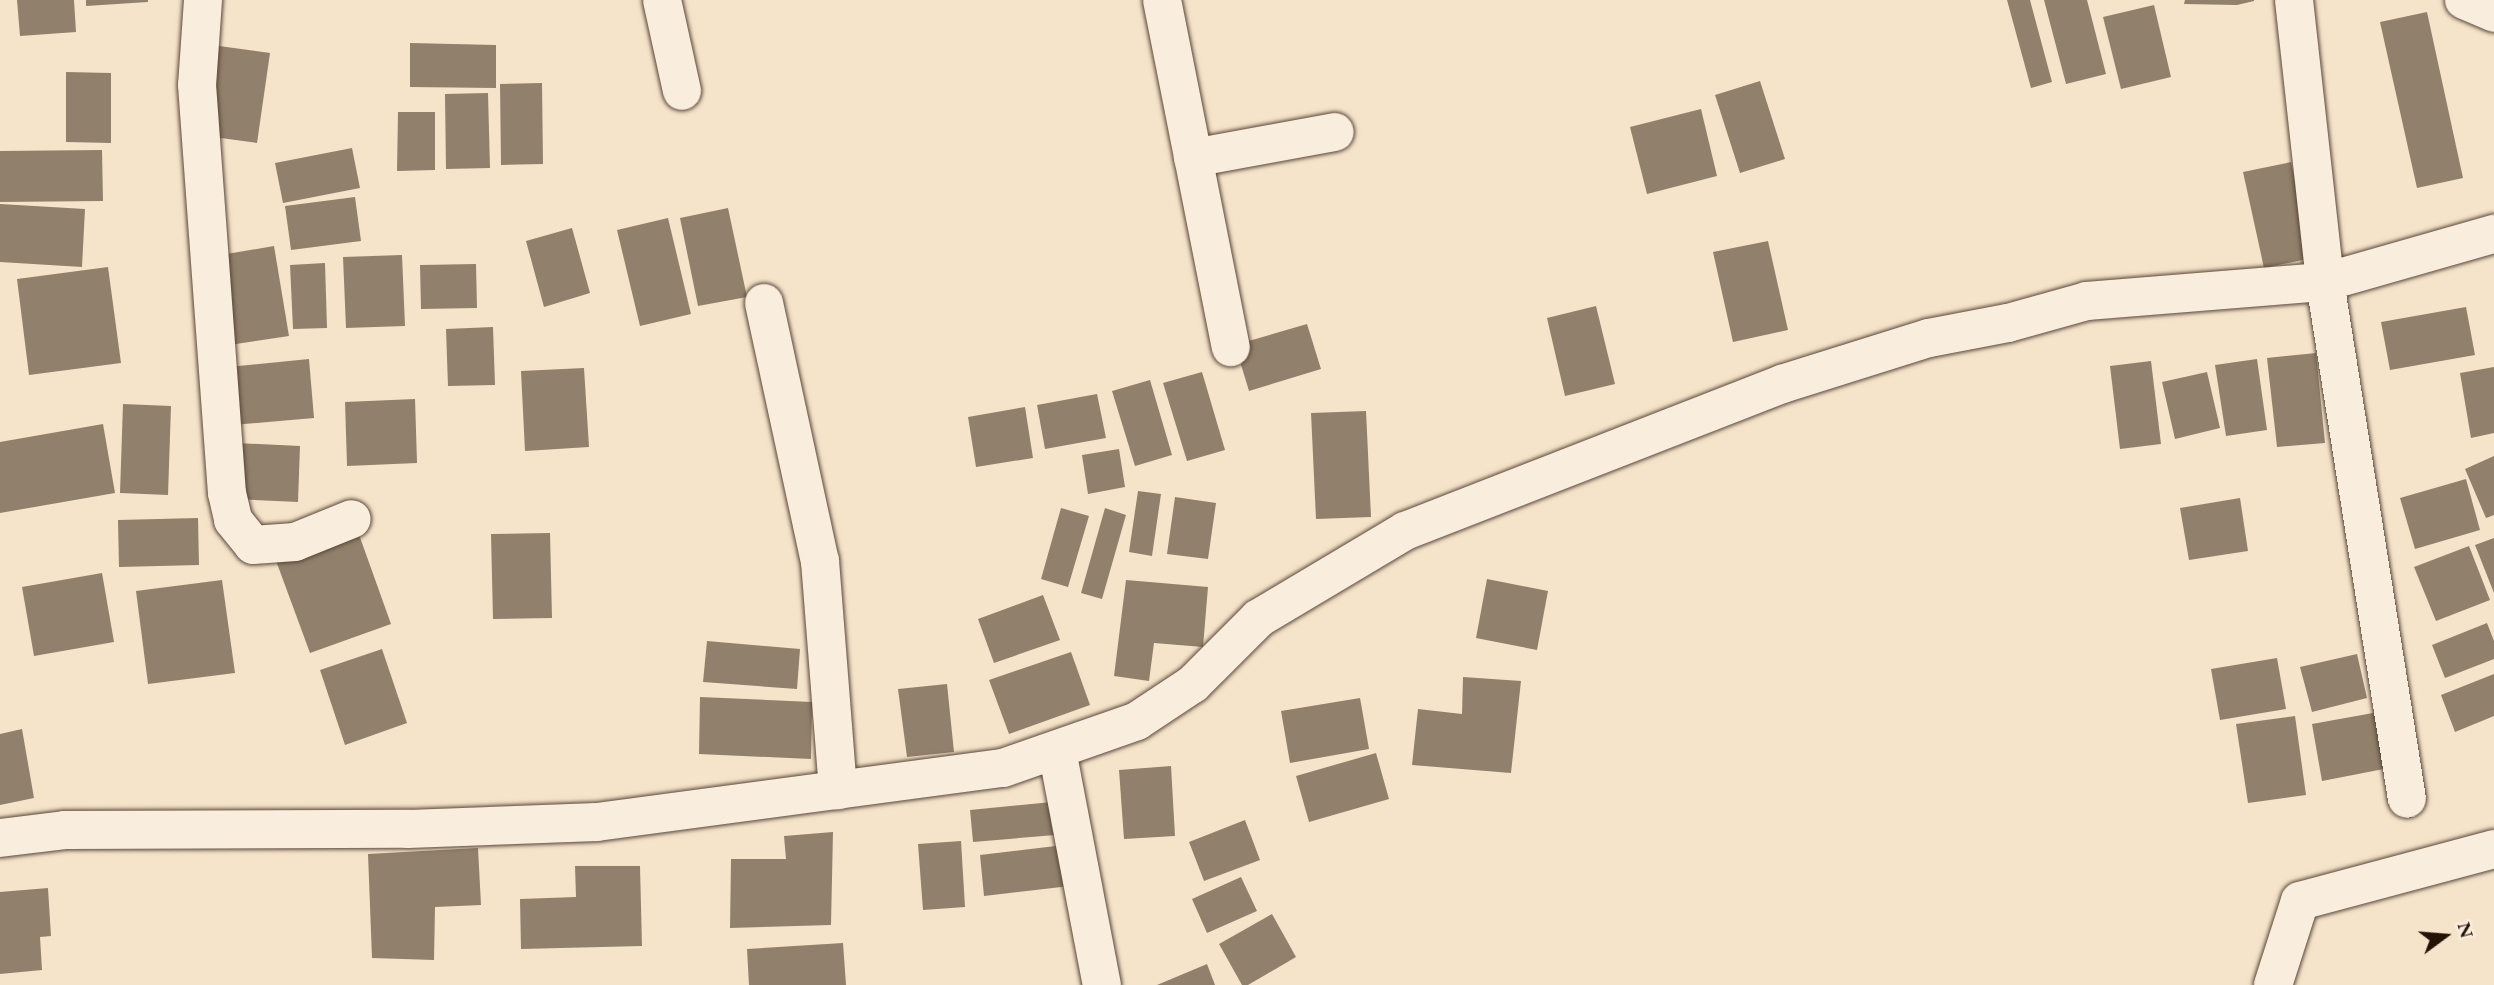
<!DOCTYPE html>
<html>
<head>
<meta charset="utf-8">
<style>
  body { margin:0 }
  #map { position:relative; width:2494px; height:985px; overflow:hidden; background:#f6e4ca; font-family:"EB Garamond",serif }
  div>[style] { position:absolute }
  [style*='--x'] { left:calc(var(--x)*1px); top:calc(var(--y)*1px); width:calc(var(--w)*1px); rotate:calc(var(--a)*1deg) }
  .building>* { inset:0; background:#91806c }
  .roads { filter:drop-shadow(0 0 2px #584738) drop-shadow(0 0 2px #584738) }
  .minor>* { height:38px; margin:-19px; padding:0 19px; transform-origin:19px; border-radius:19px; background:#f9eddd }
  span { translate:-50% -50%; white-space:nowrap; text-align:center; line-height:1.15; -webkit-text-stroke:7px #f9eddd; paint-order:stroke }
  .north { position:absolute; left:2410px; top:901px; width:70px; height:70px; -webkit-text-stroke:5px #f9eddd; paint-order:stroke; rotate:74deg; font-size:19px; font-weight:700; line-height:28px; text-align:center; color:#231307 }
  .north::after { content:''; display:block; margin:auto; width:24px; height:32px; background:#231307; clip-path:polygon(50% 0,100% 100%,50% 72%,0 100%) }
</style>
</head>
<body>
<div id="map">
  <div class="building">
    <i style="clip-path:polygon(17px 0,74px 0,76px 32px,20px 36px)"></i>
    <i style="clip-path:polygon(86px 0,148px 0,148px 2px,86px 6px)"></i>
    <i style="clip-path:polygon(2007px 0,2030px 0,2052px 82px,2031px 88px)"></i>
    <i style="clip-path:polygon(2044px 0,2087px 0,2106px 74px,2066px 84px)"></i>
    <i style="clip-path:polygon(2185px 0,2254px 0,2254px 1px,2237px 5px,2184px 4px)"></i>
    <i style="clip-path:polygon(2154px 5px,2171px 77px,2121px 89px,2103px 17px)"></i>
    <i style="clip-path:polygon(2427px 12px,2463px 178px,2417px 188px,2380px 22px)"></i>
    <i style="clip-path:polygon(410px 43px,496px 45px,496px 88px,410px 87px)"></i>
    <i style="clip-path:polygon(219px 46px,270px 53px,257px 143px,206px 136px)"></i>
    <i style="clip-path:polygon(66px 72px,111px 73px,111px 143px,66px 142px)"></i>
    <i style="clip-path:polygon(1760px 81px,1785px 159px,1740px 173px,1715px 95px)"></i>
    <i style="clip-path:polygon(542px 83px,543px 164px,501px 165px,500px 84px)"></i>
    <i style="clip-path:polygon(488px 93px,490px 168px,446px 169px,445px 94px)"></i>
    <i style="clip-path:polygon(1701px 109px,1717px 176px,1647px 194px,1630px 127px)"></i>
    <i style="clip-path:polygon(398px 112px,435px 112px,435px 170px,397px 171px)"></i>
    <i style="clip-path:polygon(352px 148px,360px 188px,283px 203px,275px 163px)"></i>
    <i style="clip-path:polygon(102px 150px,103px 201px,0 202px,0 151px)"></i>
    <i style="clip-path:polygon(2291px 162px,2312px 258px,2264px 268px,2243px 172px)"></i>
    <i style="clip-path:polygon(355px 197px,361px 241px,291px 250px,285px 206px)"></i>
    <i style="clip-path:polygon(0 204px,85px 209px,82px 267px,0 262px)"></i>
    <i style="clip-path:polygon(728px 208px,747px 297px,698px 306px,680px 218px)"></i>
    <i style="clip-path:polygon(668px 218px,691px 314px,640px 326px,617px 230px)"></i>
    <i style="clip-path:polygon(572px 228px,590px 293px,544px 307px,526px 241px)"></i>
    <i style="clip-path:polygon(1768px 241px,1788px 330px,1733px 342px,1713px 252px)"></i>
    <i style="clip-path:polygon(274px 246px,289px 336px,229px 345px,215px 256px)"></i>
    <i style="clip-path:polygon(402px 255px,405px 326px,346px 328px,343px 257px)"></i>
    <i style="clip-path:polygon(325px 263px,327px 328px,293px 329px,290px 265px)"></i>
    <i style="clip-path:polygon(476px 264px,477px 308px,421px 309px,420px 265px)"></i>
    <i style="clip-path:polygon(108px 267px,121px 363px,29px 375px,17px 279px)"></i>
    <i style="clip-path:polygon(1596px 306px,1615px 384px,1565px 396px,1547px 318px)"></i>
    <i style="clip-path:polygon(2466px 307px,2475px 355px,2390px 370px,2381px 322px)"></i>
    <i style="clip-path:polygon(1307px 324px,1321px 369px,1249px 391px,1235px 345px)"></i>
    <i style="clip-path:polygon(493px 327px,495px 385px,448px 386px,446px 329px)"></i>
    <i style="clip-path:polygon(2316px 353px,2325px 443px,2277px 447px,2267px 358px)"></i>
    <i style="clip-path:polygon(309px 359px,314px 418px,233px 425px,228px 367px)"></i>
    <i style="clip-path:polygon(2257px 359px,2267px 430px,2226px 436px,2215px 365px)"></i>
    <i style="clip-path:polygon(2151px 361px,2161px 444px,2120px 449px,2110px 366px)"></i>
    <i style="clip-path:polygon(2494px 367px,2494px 433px,2471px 438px,2460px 373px)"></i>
    <i style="clip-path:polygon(584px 368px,589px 447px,525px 451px,521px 371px)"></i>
    <i style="clip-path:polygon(1202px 372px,1225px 450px,1187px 461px,1163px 383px)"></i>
    <i style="clip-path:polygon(2207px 372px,2220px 428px,2175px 439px,2162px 382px)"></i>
    <i style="clip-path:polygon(1150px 380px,1172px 455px,1135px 466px,1112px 391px)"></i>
    <i style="clip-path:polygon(1097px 394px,1106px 438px,1045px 449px,1037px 405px)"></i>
    <i style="clip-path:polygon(415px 399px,417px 463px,347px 466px,345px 402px)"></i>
    <i style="clip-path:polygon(123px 404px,171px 406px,168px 495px,120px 493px)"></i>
    <i style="clip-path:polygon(1025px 407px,1033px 458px,976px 467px,968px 417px)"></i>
    <i style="clip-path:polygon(1366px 411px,1371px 517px,1316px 519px,1311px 413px)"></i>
    <i style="clip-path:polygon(103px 424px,115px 493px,0 513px,0 442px)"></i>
    <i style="clip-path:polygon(236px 443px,300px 446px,298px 502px,234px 499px)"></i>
    <i style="clip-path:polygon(1119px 449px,1125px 487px,1088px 494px,1082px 455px)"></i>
    <i style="clip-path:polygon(2494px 456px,2494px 515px,2486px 518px,2465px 469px)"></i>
    <i style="clip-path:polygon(2466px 479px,2480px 530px,2415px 549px,2400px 498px)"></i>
    <i style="clip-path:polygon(1138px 491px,1161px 494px,1152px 556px,1129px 552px)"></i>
    <i style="clip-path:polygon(1175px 497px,1216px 503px,1208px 559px,1167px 554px)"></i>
    <i style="clip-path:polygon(2240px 498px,2248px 551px,2189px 560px,2180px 508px)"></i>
    <i style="clip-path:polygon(1061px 508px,1089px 516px,1068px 587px,1041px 579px)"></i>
    <i style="clip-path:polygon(1105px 508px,1126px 515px,1102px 599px,1081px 593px)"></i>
    <i style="clip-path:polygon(198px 518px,199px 565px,119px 567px,118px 520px)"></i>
    <i style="clip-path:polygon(357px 529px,391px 624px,310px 653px,275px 558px)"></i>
    <i style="clip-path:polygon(550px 533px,552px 618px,493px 619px,491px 534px)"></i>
    <i style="clip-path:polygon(2494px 538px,2494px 593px,2475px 545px)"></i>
    <i style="clip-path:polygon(2469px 546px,2490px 600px,2436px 621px,2414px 567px)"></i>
    <i style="clip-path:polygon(102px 573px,114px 642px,34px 656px,22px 587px)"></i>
    <i style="clip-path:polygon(1487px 579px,1548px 591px,1537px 650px,1476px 638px)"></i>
    <i style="clip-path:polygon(222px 580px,235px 673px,148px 684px,136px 591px)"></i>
    <i style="clip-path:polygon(1126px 580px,1208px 587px,1203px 647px,1154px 643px,1149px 681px,1114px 676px)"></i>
    <i style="clip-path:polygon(1043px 595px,1060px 640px,994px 663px,978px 619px)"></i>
    <i style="clip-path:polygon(2487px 623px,2494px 641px,2494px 659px,2445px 678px,2432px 645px)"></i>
    <i style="clip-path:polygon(707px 641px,800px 649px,797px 689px,703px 682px)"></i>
    <i style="clip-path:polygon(382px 649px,407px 723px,345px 745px,320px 670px)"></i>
    <i style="clip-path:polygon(1071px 652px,1090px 705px,1009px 734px,989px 680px)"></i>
    <i style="clip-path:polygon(2357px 654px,2367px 698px,2312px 712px,2300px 667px)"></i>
    <i style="clip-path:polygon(2277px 658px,2286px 709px,2220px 720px,2211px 669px)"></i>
    <i style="clip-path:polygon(2494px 674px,2494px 716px,2455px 732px,2441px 695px)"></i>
    <i style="clip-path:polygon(1463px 677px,1521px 681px,1511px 773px,1412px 765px,1418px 709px,1462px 714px)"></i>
    <i style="clip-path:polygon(947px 684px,954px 752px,907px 757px,898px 689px)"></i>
    <i style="clip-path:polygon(700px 697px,812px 702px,811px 759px,699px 754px)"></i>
    <i style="clip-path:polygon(1360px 698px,1369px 749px,1290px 763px,1281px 711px)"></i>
    <i style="clip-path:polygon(2384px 711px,2394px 767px,2322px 781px,2312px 724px)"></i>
    <i style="clip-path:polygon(2295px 716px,2306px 795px,2248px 803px,2236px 724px)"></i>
    <i style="clip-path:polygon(22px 729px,34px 798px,0 805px,0 734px)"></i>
    <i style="clip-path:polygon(1376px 753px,1389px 799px,1309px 822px,1296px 776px)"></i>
    <i style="clip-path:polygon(1171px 766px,1175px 836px,1124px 839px,1119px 770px)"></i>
    <i style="clip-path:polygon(1052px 802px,1055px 835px,973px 842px,970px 810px)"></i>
    <i style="clip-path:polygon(1245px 820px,1260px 860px,1204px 881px,1189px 842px)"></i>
    <i style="clip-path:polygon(833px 832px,831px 925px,730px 928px,731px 859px,786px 859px,784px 836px)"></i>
    <i style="clip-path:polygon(961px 841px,965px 907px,923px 910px,918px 844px)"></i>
    <i style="clip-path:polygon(1064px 845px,1070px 886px,984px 896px,980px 855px)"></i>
    <i style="clip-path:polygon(478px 848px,481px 905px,435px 907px,434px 960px,372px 958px,368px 854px)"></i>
    <i style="clip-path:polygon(575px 866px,640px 866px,642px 946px,521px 949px,520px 899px,576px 897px)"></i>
    <i style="clip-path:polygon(1241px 877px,1257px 911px,1207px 933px,1192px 899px)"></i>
    <i style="clip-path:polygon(48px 888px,51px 936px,40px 937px,42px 970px,0 974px,0 892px)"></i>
    <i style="clip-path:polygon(1272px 914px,1296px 957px,1248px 985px,1242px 985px,1219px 944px)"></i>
    <i style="clip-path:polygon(843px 943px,846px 985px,749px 985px,747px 949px)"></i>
    <i style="clip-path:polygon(1207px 964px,1215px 985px,1157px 985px)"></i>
  </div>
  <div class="roads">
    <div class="minor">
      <i style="--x:203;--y:0;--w:85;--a:94"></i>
      <i style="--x:197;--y:85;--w:409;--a:85.8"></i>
      <i style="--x:227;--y:493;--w:28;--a:77"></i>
      <i style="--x:233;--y:520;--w:32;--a:51"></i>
      <i style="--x:253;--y:545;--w:42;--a:-4.1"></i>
      <i style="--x:295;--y:542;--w:61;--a:-22"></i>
      <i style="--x:662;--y:0;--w:93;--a:77.6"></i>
      <i style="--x:1162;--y:0;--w:354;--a:78.8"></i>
      <i style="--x:2294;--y:0;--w:284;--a:83.7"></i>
      <i style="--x:2325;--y:282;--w:523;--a:80.99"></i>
      <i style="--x:2464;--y:0;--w:33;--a:23"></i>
      <i style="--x:1193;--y:158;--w:144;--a:-10.4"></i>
      <i style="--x:764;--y:303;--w:264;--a:77.8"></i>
      <i style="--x:820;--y:561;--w:230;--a:85.5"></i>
      <i style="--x:1057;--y:750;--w:239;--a:79.2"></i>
      <i style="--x:0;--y:838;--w:65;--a:-7"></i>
      <i style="--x:65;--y:830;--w:343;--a:-0.2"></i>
      <i style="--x:408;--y:829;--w:189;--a:-2.1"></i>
      <i style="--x:597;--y:822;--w:410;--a:-7.6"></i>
      <i style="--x:1003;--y:768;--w:142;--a:-19.3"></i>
      <i style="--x:1137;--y:721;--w:67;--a:-33.5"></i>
      <i style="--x:1193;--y:684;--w:93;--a:-45"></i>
      <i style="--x:1259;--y:618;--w:170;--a:-30.8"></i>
      <i style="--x:1405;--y:531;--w:405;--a:-21.3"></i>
      <i style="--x:1782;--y:384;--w:154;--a:-17.4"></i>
      <i style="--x:1929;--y:338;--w:80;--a:-10.8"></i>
      <i style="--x:2008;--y:323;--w:82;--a:-15.6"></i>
      <i style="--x:2087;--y:301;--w:239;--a:-4.6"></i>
      <i style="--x:2325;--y:282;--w:176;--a:-15.9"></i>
      <i style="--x:2273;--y:985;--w:88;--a:-72.2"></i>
      <i style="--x:2300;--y:901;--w:201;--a:-15"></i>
    </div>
  </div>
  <div class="north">N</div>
</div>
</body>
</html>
